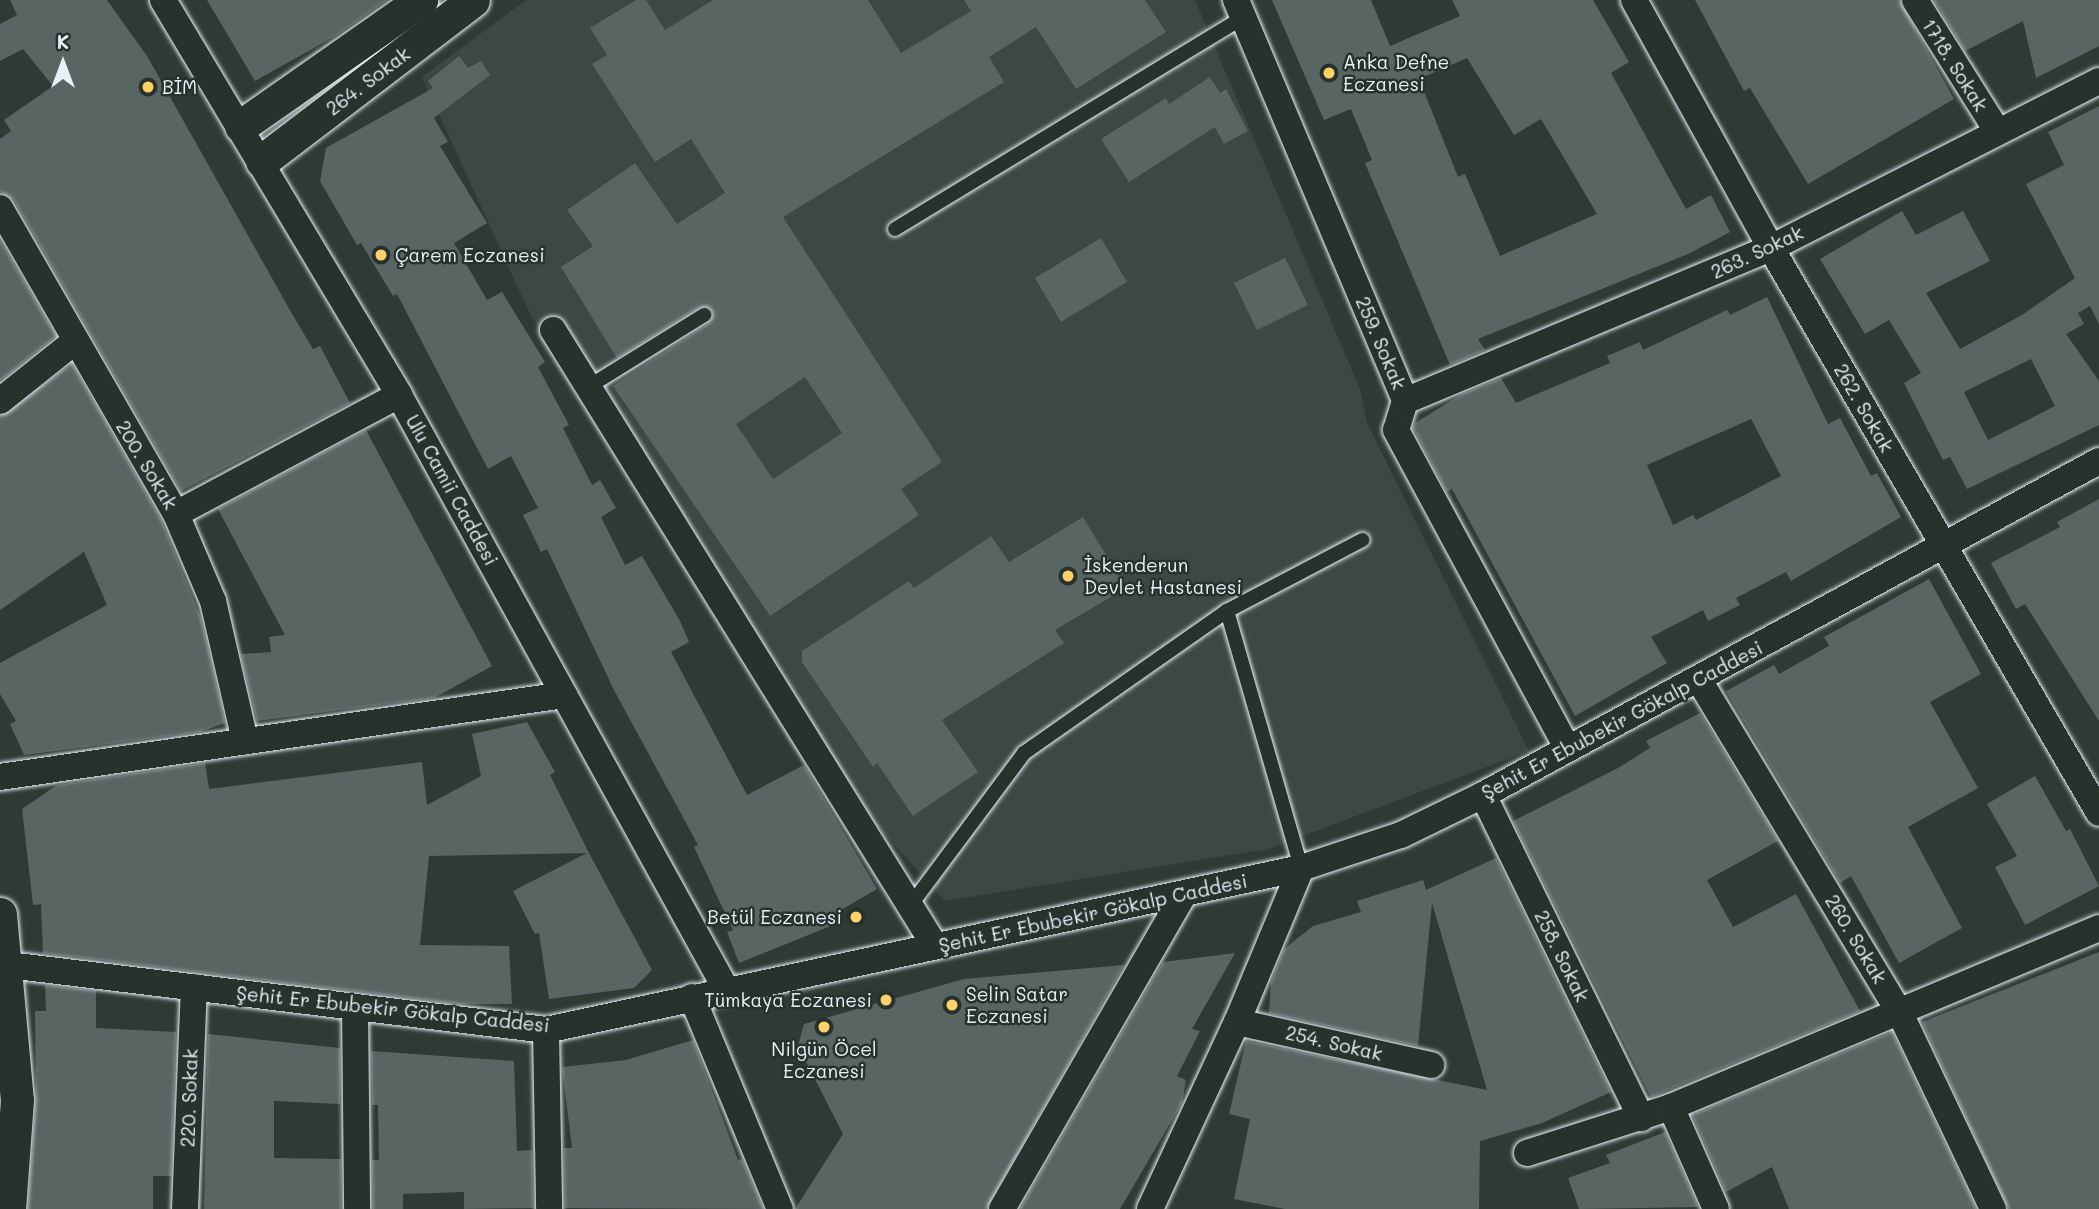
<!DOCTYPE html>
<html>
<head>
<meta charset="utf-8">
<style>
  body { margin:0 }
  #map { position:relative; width:2099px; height:1209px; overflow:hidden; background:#2e3b35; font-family:Mali,sans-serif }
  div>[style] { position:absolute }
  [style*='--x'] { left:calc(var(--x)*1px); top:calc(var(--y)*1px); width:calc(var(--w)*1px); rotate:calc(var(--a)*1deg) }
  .built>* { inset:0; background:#3b4843 }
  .building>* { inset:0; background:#596563 }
  .roads { filter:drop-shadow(0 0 2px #e8f1f8) drop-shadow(0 0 2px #e8f1f8) }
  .service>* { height:14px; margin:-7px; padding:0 7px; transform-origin:7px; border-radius:7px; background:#26332d }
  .minor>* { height:26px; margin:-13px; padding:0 13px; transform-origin:13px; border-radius:13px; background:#26332d }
  .tertiary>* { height:33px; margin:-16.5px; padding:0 16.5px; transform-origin:16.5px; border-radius:16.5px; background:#26332d }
  .dots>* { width:19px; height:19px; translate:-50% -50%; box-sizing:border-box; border:4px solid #26332d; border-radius:50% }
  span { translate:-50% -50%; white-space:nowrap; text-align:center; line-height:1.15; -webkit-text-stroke:5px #26332d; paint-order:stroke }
  .poi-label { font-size:19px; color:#e8f1f8 }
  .left { translate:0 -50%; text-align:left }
  .right { translate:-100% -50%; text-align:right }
  .street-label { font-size:19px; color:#e8f1f8 }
  .north { position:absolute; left:28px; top:28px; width:70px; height:70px; -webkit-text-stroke:5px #26332d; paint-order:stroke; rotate:0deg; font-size:19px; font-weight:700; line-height:28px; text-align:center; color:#e8f1f8 }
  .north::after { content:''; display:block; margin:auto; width:24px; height:32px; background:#e8f1f8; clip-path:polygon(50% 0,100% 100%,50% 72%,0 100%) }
</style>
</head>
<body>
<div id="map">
  <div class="built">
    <i style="clip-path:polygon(526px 0,1195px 0,1360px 389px,1367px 423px,1529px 751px,1268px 849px,945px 901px,789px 728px,530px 314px,422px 77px)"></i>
  </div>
  <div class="building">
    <i style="clip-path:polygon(10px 0,107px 0,147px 56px,291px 312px,313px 349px,320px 346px,350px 403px,181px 491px,14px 200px,0 192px,0 139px,11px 131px,4px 120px,53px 86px,23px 49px,0 61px,0 24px,17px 15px)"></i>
    <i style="clip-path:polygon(207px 0,387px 0,337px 35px,255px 81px)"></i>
    <i style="clip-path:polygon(evenodd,636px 0,646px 0,665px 30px,713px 0,868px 0,901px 53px,971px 11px,964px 0,1145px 0,1166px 32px,1076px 89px,1036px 27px,989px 57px,1004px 82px,783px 217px,942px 462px,901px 489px,919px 515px,770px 616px,613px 386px,709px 323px,712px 311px,699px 307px,617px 358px,561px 267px,593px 246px,567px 210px,635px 163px,677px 224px,725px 193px,691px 139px,655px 162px,592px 64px,607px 55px,590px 28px,636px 0,805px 377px,842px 433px,773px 479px,736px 424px,805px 377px)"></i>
    <i style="clip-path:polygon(evenodd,1272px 0,1371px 0,1390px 46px,1460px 16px,1452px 0,1593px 0,1629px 62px,1611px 73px,1686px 209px,1711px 195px,1730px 232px,1688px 254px,1478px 339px,1485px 350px,1450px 365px,1365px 163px,1372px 160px,1351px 109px,1324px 120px,1272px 0,1467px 58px,1514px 135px,1541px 119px,1597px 214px,1500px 256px,1465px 174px,1458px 177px,1419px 79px,1467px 58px)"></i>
    <i style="clip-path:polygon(1695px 0,1899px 0,1954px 99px,1808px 184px,1750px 88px,1744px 91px)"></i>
    <i style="clip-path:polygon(1934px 0,2099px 0,2099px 46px,2036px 78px,2023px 21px,1965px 51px)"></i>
    <i style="clip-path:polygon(459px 56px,468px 68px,481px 61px,490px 75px,434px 118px,448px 142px,440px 146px,487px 223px,454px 243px,487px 300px,502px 292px,545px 362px,538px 367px,569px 425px,563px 428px,592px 485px,600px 480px,616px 508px,601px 517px,625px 565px,642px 556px,680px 621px,689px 642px,671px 652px,747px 795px,804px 765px,877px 889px,834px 914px,838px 923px,739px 963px,727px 932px,733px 930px,694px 847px,698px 845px,614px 690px,547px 549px,541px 552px,523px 515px,538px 508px,511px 456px,488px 469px,397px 294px,393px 296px,361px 243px,357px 245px,320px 181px,326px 148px,433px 88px,428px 81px)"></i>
    <i style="clip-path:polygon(1210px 77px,1220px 93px,1226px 89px,1248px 131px,1224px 144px,1215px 127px,1129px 182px,1101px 139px,1166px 98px,1169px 104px)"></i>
    <i style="clip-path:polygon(evenodd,2099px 106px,2099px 324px,2090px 306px,2078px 313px,2084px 324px,2066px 334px,2099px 381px,2099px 425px,1967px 489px,1950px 457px,1943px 460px,1904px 383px,1921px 373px,1889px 320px,1865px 334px,1820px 259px,1902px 211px,1916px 235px,1963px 211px,1990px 261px,1926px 293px,1960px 349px,2022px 315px,2075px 278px,2026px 184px,2064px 165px,2048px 132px,2099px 106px,2031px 359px,2055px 406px,1988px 440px,1964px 392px,2031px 359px)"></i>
    <i style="clip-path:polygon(1101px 238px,1127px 282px,1061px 322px,1035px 278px)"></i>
    <i style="clip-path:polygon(0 240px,56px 336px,0 381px)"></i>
    <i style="clip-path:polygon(1285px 258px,1308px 305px,1257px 330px,1234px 283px)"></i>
    <i style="clip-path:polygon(evenodd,1767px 297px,1828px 424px,1840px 418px,1871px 476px,1877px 473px,1901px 517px,1791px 581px,1786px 572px,1736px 598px,1740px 605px,1708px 621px,1703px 610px,1651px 637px,1667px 663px,1575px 716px,1452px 489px,1447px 492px,1413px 428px,1415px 423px,1462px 394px,1501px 378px,1516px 403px,1610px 363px,1607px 356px,1640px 342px,1643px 350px,1727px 310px,1730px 315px,1767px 297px,1751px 419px,1781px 476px,1696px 520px,1693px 515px,1673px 525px,1647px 465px,1751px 419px)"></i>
    <i style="clip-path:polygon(72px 364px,162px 521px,201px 618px,225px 723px,200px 732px,24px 755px,10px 724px,16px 721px,0 694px,0 663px,107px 605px,84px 552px,0 610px,0 416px)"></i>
    <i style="clip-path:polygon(366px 430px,492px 666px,434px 698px,257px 721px,241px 654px,271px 652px,269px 637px,285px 635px,218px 509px)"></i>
    <i style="clip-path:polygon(2099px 499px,2099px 721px,2025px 604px,2016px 609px,1991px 563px,2060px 527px,2057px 522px)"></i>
    <i style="clip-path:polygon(1083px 517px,1126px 588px,1055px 630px,1064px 643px,942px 720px,978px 772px,913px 816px,877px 763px,873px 767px,802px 662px,802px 651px,909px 581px,914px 588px,991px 536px,1009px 562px)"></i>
    <i style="clip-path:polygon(1929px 579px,1981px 674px,1930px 702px,1978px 788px,1908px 827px,1962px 928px,1899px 963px,1851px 876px,1840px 883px,1726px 691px,1774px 665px,1779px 674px,1829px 646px,1824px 637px)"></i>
    <i style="clip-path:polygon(1700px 713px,1778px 841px,1707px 880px,1733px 927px,1796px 894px,1860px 1011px,1651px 1097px,1513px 821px,1618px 768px,1650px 748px,1646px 741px)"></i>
    <i style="clip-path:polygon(527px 722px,555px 772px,550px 775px,589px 853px,652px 970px,634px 988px,549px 999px,539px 933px,535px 934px,513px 891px,587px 853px,429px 856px,420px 945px,509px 946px,512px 1004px,460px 1004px,43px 953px,41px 904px,33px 905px,22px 809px,57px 785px,205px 763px,209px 789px,422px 762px,427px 805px,481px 776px,472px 734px)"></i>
    <i style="clip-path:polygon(2035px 776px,2066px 831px,2070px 829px,2099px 886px,2025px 925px,1995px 867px,2017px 856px,1987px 804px)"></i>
    <i style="clip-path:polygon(1496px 858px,1611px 1092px,1542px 1123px,1480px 1141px,1479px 1209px,1285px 1209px,1234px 1199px,1250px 1119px,1229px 1114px,1246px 1041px,1487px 1090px,1432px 903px,1418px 1046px,1269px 1013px,1271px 982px,1284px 949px,1313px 926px,1361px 912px,1357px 901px,1423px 880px,1426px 890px)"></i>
    <i style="clip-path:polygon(2099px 952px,2099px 1209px,2009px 1209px,1922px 1022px)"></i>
    <i style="clip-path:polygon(1235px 953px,1192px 1029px,1200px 1031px,1177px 1076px,1186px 1080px,1182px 1103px,1120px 1209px,1020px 1209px,1163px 962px)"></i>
    <i style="clip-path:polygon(1124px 965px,986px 1209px,795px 1209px,843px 1134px,798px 1046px,804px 1024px,964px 979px)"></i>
    <i style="clip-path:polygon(45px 985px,96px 991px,96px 1028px,176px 1032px,171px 1176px,153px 1176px,153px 1209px,28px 1209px,36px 1101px,35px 1011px,46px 1011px)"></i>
    <i style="clip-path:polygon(1892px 1032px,1976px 1209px,1789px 1209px,1772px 1167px,1726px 1192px,1692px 1115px)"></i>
    <i style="clip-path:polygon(208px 1034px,340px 1048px,340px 1104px,274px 1101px,274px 1158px,341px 1159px,341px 1209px,204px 1209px)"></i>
    <i style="clip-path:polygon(693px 1040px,738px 1160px,742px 1159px,763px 1209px,565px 1208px,564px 1148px,572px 1148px,562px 1067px,626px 1060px)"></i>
    <i style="clip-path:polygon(371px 1051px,514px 1061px,517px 1151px,532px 1150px,533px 1208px,464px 1209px,464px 1192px,403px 1194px,403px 1209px,373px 1209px,372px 1160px,379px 1160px,378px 1105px,372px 1105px)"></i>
    <i style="clip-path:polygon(1665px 1132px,1698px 1207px,1579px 1209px,1568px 1178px,1610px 1163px,1606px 1155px)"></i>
  </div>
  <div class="roads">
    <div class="service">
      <i style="--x:895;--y:229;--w:407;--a:-31.3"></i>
      <i style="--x:588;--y:387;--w:137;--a:-31.8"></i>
      <i style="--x:1227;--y:611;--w:153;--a:-27.7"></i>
      <i style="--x:910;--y:906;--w:191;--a:-53.3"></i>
      <i style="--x:1024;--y:753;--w:248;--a:-35"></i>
      <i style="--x:1227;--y:611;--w:267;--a:73.9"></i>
    </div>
    <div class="minor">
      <i style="--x:163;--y:0;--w:460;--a:59.1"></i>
      <i style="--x:399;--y:395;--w:678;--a:61.17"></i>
      <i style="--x:1236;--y:0;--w:435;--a:67.1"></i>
      <i style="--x:1405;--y:401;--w:30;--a:107"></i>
      <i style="--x:1396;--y:430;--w:362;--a:61.7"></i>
      <i style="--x:1634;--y:0;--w:283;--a:61.1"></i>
      <i style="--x:1771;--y:248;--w:653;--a:59.86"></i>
      <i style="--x:1915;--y:0;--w:152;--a:57.9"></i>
      <i style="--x:0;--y:208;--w:353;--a:60.1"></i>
      <i style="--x:176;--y:514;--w:95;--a:67"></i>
      <i style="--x:213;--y:601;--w:144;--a:77.1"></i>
      <i style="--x:553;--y:330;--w:725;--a:58.2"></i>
      <i style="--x:0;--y:401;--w:95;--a:-38.6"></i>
      <i style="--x:1405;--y:401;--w:397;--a:-22.7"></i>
      <i style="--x:1771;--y:248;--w:368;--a:-27"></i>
      <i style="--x:176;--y:514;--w:253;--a:-28.1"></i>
      <i style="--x:1699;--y:680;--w:389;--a:58.9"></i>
      <i style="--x:1900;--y:1013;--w:217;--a:64.6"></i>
      <i style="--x:0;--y:777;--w:570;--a:-8.27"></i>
      <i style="--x:1483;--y:795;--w:360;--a:63.9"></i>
      <i style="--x:0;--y:964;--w:550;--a:6.89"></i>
      <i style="--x:546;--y:1030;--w:772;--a:-12.11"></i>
      <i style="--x:1301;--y:868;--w:105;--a:-18.3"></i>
      <i style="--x:1401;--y:835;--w:91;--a:-26"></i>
      <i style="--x:1483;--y:795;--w:701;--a:-28.47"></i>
      <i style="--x:692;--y:997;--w:230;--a:67.5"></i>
      <i style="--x:355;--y:1007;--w:202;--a:89.4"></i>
      <i style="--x:1237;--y:1022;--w:199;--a:12.5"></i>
      <i style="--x:546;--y:1030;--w:179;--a:89"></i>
      <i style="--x:1671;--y:1107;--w:111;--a:66.2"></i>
      <i style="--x:1527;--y:1153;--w:151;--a:-17.7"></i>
      <i style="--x:1671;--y:1107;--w:464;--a:-22.7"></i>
      <i style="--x:185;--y:1209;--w:222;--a:-87.7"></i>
      <i style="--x:1002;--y:1209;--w:362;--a:-60"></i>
      <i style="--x:1150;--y:1209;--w:206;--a:-65.1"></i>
      <i style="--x:1237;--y:1022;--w:167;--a:-67.4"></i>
    </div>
    <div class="tertiary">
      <i style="--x:241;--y:126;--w:220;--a:-35"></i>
      <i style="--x:262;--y:161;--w:265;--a:-37.3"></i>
      <i style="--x:0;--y:914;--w:187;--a:84.8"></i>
      <i style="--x:17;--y:1100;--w:109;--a:94.2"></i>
    </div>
  </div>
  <div class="dots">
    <i style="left:1329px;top:73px;background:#ffd166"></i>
    <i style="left:148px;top:87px;background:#ffd166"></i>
    <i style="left:381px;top:255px;background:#ffd166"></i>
    <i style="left:1068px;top:576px;background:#ffd166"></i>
    <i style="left:856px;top:917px;background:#ffd166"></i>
    <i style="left:886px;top:1000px;background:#ffd166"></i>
    <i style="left:952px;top:1005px;background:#ffd166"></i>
    <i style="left:824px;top:1027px;background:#ffd166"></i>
  </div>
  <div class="poi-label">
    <span class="left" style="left:1343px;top:73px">Anka Defne<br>Eczanesi</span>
    <span class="left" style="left:162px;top:87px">BİM</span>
    <span class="left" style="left:395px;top:255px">Çarem Eczanesi</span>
    <span class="left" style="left:1084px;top:576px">İskenderun<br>Devlet Hastanesi</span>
    <span class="right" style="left:842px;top:917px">Betül Eczanesi</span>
    <span class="left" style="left:966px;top:1005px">Selin Satar<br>Eczanesi</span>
    <span class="right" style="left:872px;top:1000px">Tümkaya Eczanesi</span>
    <span style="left:824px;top:1060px">Nilgün Öcel<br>Eczanesi</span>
  </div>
  <div class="street-label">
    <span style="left:1955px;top:65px;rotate:58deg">1718. Sokak</span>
    <span style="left:368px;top:81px;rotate:-37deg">264. Sokak</span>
    <span style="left:1757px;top:252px;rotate:-25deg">263. Sokak</span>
    <span style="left:1381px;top:343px;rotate:67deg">259. Sokak</span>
    <span style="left:1864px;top:408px;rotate:60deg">262. Sokak</span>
    <span style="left:147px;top:465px;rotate:59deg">200. Sokak</span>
    <span style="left:452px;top:490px;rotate:61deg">Ulu Camii Caddesi</span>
    <span style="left:1622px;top:720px;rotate:-28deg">Şehit Er Ebubekir Gökalp Caddesi</span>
    <span style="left:1093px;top:913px;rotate:-12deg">Şehit Er Ebubekir Gökalp Caddesi</span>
    <span style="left:1856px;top:939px;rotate:59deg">260. Sokak</span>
    <span style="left:1562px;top:956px;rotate:64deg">258. Sokak</span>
    <span style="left:393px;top:1009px;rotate:6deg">Şehit Er Ebubekir Gökalp Caddesi</span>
    <span style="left:1334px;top:1043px;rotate:13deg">254. Sokak</span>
    <span style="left:189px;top:1098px;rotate:-88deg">220. Sokak</span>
  </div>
  <div class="north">K</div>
</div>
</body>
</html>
